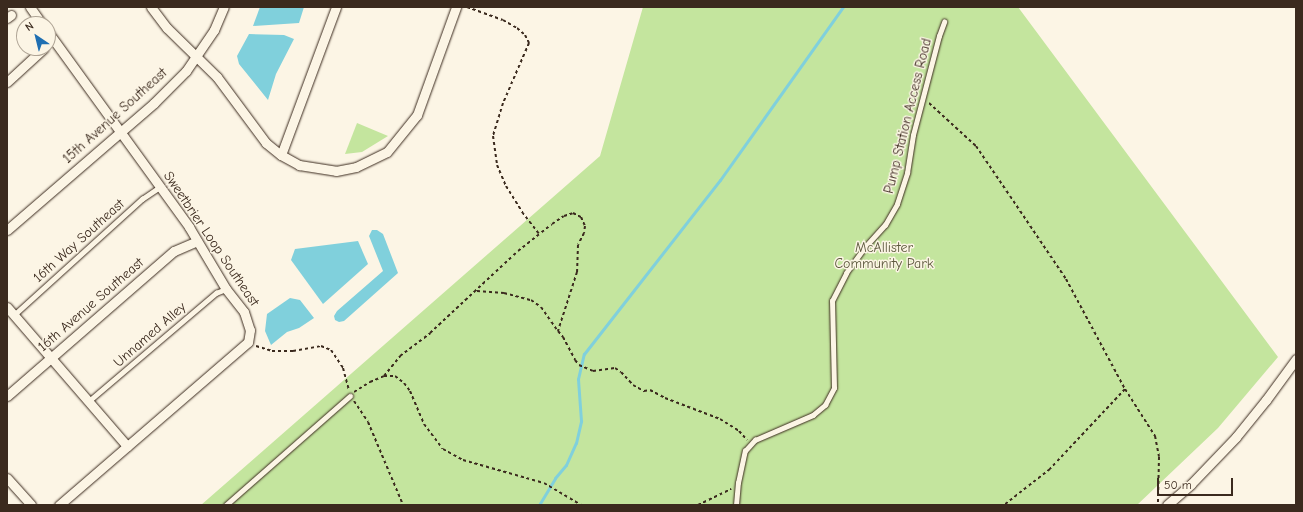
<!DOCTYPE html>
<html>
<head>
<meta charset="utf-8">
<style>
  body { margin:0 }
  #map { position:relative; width:1303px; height:512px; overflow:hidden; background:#fcf5e5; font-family:"Comic Neue",sans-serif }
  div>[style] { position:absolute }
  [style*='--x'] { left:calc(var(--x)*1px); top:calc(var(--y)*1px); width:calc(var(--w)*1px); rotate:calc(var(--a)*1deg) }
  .green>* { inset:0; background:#c4e59e }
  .water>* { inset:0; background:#80d0dc }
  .stream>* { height:3px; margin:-1.5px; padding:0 1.5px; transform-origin:1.5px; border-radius:1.5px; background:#80d0dc }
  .path>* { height:2px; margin-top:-1px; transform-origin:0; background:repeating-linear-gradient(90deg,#3b2a1e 0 3px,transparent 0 6px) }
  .roads { filter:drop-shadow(0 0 1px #3b2a1e) drop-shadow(0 0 1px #3b2a1e) }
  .service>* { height:4.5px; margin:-2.25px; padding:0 2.25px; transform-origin:2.25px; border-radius:2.25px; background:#fcf5e5 }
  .minor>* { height:9px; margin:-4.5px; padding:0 4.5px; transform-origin:4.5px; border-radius:4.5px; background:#fcf5e5 }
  span { translate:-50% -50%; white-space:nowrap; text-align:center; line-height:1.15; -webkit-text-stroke:3px #fcf5e5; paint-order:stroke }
  .street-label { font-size:14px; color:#3b2a1e }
  .park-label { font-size:14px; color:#5d593e }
  .frame { position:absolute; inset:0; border:8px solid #3b2a1e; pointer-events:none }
  .north { position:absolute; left:16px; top:16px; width:40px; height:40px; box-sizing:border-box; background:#fcf5e5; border:1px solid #afa495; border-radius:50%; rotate:325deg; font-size:11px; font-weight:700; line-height:16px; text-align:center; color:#3b2a1e }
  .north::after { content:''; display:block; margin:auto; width:14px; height:18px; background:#1f6fb2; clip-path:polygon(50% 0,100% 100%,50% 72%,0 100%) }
  .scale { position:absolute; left:1157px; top:478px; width:76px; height:18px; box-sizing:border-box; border:2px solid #3b2a1e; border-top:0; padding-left:5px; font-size:12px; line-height:14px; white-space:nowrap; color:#3b2a1e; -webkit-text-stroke:3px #fcf5e5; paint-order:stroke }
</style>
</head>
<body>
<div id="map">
  <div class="green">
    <i style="clip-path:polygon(643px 7px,1018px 7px,1278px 357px,1218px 428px,1137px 505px,201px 505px,600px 156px)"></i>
    <i style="clip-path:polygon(357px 123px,388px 136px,362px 152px,345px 154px)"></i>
  </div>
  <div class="water">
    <i style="clip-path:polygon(260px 7px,304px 7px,299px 23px,253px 26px)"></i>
    <i style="clip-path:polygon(249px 34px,284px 35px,294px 39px,276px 74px,268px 100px,239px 64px,237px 56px)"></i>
    <i style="clip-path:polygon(372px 230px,377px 230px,383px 234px,398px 273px,344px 321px,339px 322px,335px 320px,334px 316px,337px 311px,383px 271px,369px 236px)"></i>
    <i style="clip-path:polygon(358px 241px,368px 264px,323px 304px,291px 260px,295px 249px)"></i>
    <i style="clip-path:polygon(290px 298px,300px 300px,314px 318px,299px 328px,287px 332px,271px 345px,265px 331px,267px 314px)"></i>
  </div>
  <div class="stream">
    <i style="--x:539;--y:505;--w:31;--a:-59"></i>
    <i style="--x:555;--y:478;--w:17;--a:-50"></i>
    <i style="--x:566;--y:465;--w:24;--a:-66"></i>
    <i style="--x:576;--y:443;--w:23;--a:-77"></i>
    <i style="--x:581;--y:421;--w:42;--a:-94.1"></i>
    <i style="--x:578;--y:379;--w:26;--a:-77"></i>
    <i style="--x:584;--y:354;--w:221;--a:-52"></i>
    <i style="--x:720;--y:180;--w:212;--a:-54.6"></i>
  </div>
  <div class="path">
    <i style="--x:467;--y:7;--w:38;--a:20"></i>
    <i style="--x:503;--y:20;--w:16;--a:30"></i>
    <i style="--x:517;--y:28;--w:11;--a:41"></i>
    <i style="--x:525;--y:35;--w:9;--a:63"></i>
    <i style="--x:529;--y:43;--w:65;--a:113.4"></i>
    <i style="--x:503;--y:103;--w:34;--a:107"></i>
    <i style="--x:493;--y:136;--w:29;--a:82"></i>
    <i style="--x:497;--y:165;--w:23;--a:67"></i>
    <i style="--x:506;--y:186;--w:31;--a:58"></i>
    <i style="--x:522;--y:212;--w:29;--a:52"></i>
    <i style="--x:929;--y:103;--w:64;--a:42.5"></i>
    <i style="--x:976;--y:146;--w:60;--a:55.8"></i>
    <i style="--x:1010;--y:196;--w:100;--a:56"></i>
    <i style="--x:1066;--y:279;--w:125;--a:61.8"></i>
    <i style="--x:1125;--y:389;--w:110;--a:133.2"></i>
    <i style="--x:1050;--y:469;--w:58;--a:142"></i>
    <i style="--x:477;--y:291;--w:27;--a:4"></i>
    <i style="--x:504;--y:293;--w:28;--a:15"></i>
    <i style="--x:531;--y:300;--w:12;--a:35"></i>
    <i style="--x:541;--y:307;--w:29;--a:55"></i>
    <i style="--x:256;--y:346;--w:17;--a:17"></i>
    <i style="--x:272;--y:351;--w:21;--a:0"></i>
    <i style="--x:293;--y:351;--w:28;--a:-10"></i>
    <i style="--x:321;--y:346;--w:11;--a:22"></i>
    <i style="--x:331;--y:350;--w:22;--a:56"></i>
    <i style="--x:343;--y:368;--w:23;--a:75"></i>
    <i style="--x:384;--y:376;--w:26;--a:-51"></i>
    <i style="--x:400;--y:356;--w:38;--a:-37"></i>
    <i style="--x:430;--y:333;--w:120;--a:-43"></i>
    <i style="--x:518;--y:251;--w:43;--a:-38.5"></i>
    <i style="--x:552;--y:224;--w:14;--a:-34"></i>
    <i style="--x:564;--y:216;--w:9;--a:-18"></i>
    <i style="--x:573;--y:213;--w:9;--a:27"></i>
    <i style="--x:581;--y:217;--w:10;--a:66"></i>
    <i style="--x:585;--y:226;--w:7;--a:98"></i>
    <i style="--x:584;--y:233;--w:13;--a:117"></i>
    <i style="--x:578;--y:245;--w:27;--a:92"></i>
    <i style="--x:577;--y:272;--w:62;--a:107.9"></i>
    <i style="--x:558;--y:331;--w:8;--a:50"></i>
    <i style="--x:563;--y:337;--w:26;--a:62"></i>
    <i style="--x:575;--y:360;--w:6;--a:51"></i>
    <i style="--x:579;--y:365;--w:15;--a:23"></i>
    <i style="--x:593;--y:371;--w:22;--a:-8"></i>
    <i style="--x:615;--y:368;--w:7;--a:34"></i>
    <i style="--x:621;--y:372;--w:18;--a:47"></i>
    <i style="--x:633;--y:385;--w:13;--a:29"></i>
    <i style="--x:644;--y:391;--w:6;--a:-9"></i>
    <i style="--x:650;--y:390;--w:17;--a:28"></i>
    <i style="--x:665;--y:398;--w:59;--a:20.9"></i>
    <i style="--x:720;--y:419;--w:22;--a:32"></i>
    <i style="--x:739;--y:431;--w:12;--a:48"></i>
    <i style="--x:1125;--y:389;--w:56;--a:57.4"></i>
    <i style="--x:1155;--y:436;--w:21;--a:79"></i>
    <i style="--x:1159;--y:457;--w:45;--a:91.3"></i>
    <i style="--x:354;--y:392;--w:19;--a:-32"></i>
    <i style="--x:370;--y:382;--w:15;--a:-23"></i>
    <i style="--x:384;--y:376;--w:11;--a:0"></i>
    <i style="--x:395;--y:376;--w:11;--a:38"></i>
    <i style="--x:404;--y:383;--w:10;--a:53"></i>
    <i style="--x:410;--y:391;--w:36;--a:67"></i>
    <i style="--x:424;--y:424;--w:31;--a:53"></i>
    <i style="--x:443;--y:449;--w:23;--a:29"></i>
    <i style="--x:463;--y:460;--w:84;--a:15.9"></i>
    <i style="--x:544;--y:483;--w:43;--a:30.7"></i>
    <i style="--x:354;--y:401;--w:25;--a:56"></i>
    <i style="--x:368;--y:422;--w:90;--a:67.1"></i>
    <i style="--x:698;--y:505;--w:37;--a:-26"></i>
  </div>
  <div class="roads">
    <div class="service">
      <i style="--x:14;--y:315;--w:173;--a:-42.2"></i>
      <i style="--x:142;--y:199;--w:22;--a:-34"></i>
      <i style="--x:89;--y:401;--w:167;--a:-40.4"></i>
      <i style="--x:216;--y:293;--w:11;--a:-22"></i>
      <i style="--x:226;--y:505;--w:165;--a:-41.3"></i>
      <i style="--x:736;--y:505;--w:22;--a:-85"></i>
      <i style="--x:738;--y:483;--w:33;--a:-78"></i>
      <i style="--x:745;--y:451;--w:15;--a:-48"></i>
      <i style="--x:755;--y:440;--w:63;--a:-23.3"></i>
      <i style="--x:813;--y:415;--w:16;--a:-40"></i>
      <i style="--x:825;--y:405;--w:19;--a:-62"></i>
      <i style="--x:834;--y:388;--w:87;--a:-91.3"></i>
      <i style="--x:832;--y:301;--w:31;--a:-63"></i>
      <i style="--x:846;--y:273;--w:32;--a:-54"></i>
      <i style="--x:865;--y:247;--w:30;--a:-48"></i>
      <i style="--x:885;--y:225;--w:24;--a:-60"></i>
      <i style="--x:897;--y:204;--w:33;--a:-72"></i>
      <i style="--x:907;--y:173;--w:38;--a:-81"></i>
      <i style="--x:913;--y:135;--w:102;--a:-75.3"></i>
      <i style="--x:939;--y:36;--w:15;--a:-70"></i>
    </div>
    <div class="minor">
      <i style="--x:30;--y:7;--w:21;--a:55"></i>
      <i style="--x:151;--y:7;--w:26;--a:53"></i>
      <i style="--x:167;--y:28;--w:70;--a:44.4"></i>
      <i style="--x:217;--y:77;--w:82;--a:53.4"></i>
      <i style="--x:266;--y:143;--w:19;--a:39"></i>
      <i style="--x:281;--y:155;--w:21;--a:29"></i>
      <i style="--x:299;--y:165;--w:37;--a:9"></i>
      <i style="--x:336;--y:171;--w:20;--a:-11"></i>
      <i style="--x:356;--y:167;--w:34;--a:-26"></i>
      <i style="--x:387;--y:152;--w:48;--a:-51"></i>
      <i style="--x:417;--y:115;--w:115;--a:-70.1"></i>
      <i style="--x:7;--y:18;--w:5;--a:-37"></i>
      <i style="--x:48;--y:32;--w:241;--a:54.1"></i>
      <i style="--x:189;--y:227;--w:72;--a:59.2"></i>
      <i style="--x:226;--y:289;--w:29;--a:52"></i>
      <i style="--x:244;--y:312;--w:19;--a:72"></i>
      <i style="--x:250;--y:330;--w:12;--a:99"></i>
      <i style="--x:248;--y:342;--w:250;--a:139.2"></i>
      <i style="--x:7;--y:82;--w:50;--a:-42.6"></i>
      <i style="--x:281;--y:155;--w:158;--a:-69.6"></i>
      <i style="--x:7;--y:230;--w:194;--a:-40.8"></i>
      <i style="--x:154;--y:103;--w:45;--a:-45"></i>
      <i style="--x:186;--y:71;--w:50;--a:-55.7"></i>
      <i style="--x:214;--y:30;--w:25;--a:-67"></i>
      <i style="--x:7;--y:307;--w:184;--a:49.2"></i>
      <i style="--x:7;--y:396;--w:221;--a:-41"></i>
      <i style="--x:174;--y:251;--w:25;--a:-23"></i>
      <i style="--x:7;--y:478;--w:36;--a:48"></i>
      <i style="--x:1167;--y:505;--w:32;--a:-41"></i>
      <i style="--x:1191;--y:484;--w:65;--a:-46.2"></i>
      <i style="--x:1236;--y:437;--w:48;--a:-51"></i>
      <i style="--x:1266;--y:400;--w:51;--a:-53.8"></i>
    </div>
  </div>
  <div class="street-label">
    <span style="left:115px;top:116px;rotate:-42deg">15th Avenue Southeast</span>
    <span style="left:908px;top:116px;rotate:-76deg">Pump Station Access Road</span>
    <span style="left:211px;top:239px;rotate:56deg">Sweetbrier Loop Southeast</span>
    <span style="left:79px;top:241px;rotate:-42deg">16th Way Southeast</span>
    <span style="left:91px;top:305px;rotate:-41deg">16th Avenue Southeast</span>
    <span style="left:150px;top:335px;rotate:-41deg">Unnamed Alley</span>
  </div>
  <div class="park-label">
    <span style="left:884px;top:256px">McAllister<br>Community Park</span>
  </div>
  <div class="frame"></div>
  <div class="north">N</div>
  <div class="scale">50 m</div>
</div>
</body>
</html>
